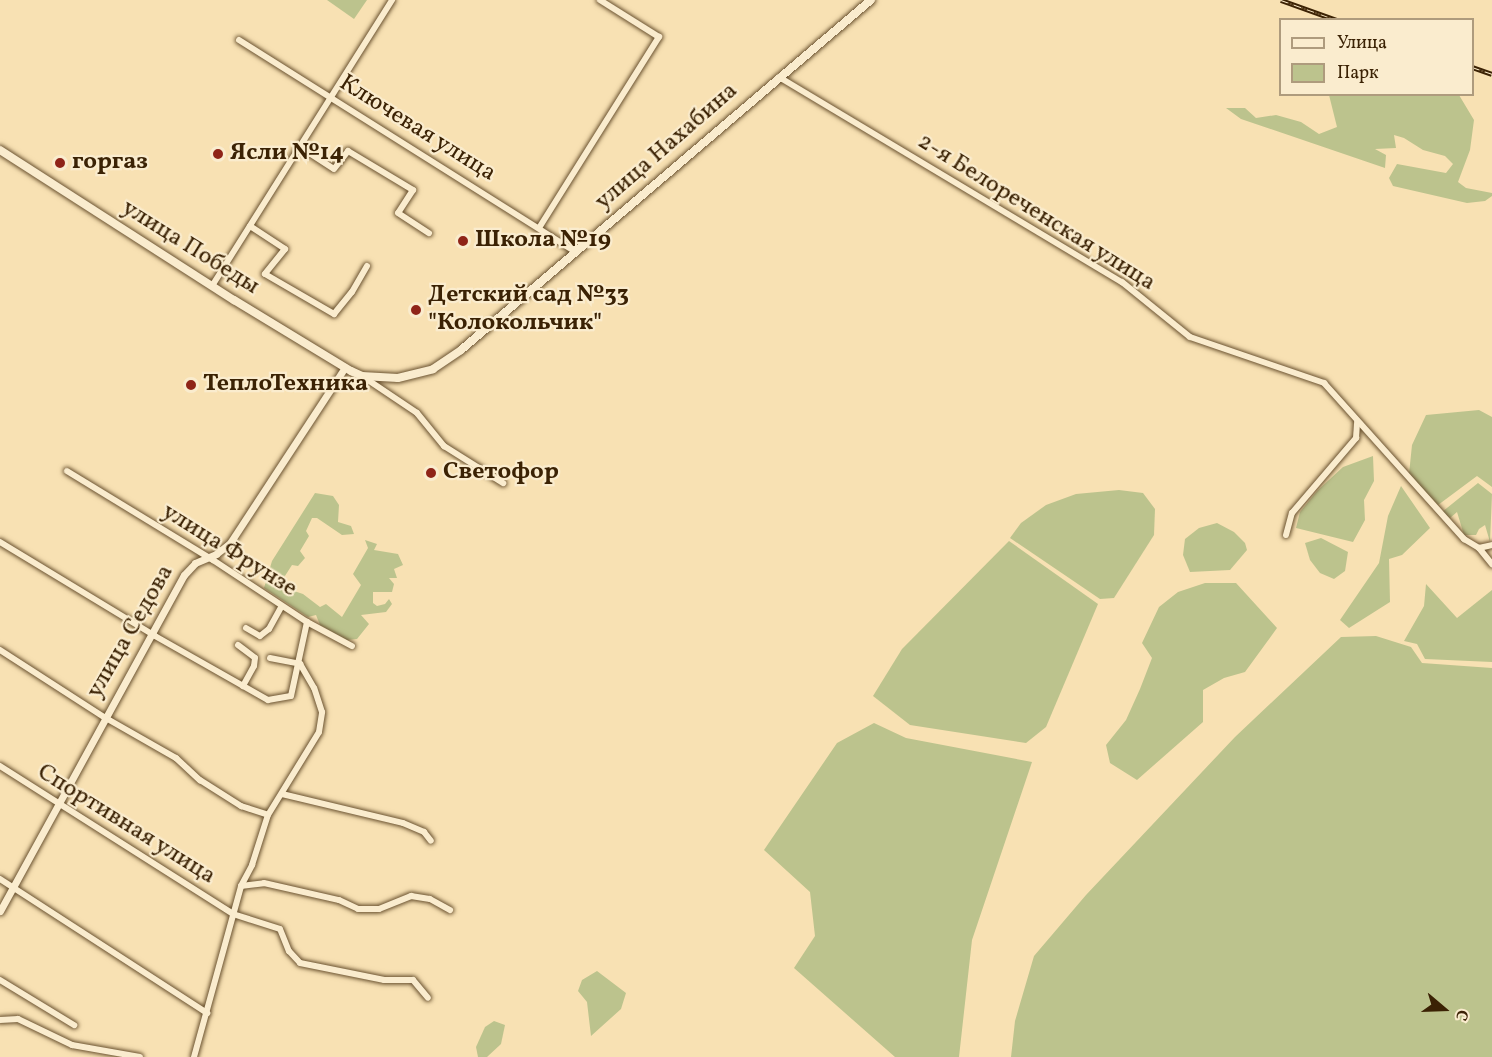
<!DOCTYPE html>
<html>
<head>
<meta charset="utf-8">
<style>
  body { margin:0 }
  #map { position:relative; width:1492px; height:1057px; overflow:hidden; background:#f8e1b3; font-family:Vollkorn,serif }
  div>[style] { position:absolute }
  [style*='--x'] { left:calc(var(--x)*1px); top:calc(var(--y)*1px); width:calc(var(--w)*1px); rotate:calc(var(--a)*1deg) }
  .green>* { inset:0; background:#bcc38d }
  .roads { filter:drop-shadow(0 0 2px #6a5230) drop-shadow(0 0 2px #6a5230) }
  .minor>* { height:6px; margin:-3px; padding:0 3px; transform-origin:3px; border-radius:3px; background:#faecce }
  .tertiary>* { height:7px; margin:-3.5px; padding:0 3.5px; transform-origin:3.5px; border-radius:3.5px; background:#faecce }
  .secondary>* { height:8px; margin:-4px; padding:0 4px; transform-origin:4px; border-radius:4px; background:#faecce }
  .rail>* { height:4.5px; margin-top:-2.25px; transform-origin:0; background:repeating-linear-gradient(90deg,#faecce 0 7px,#3b2204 0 14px); box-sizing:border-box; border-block:2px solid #3b2204 }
  .dots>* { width:16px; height:16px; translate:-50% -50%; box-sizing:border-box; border:3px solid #faecce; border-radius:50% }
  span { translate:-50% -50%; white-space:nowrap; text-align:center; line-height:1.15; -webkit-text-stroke:4.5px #faecce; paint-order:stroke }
  .street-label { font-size:24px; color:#3b2204 }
  .poi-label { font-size:24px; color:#3b2204; font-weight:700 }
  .left { translate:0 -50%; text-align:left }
  .legend { position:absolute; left:1279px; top:18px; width:195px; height:78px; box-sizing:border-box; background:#faecce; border:2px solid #ae9b7d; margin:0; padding:8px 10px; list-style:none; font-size:18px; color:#3b2204 }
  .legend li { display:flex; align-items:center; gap:12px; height:30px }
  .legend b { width:30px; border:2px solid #ae9b7d }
  .north { position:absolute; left:1414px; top:979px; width:60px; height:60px; -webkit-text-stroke:4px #faecce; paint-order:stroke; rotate:109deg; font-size:16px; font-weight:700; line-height:24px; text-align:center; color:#3b2204 }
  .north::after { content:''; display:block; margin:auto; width:21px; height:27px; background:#3b2204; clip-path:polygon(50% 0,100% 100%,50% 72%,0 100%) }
</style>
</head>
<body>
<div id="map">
  <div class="green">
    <i style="clip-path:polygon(327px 0,367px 0,354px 19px)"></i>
    <i style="clip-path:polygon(1329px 95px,1459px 95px,1474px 120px,1470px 150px,1458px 182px,1466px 188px,1492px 193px,1492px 196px,1485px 201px,1467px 203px,1393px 186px,1389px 178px,1397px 164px,1446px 173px,1453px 164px,1445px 156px,1423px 150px,1404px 138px,1394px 135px,1396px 148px,1375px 149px,1386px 155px,1385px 168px,1241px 119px,1226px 108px,1245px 108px,1256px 118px,1276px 115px,1301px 122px,1319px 134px,1337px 127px)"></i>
    <i style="clip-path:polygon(1479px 410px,1492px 417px,1492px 487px,1477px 476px,1438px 505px,1409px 474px,1412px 445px,1426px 415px)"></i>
    <i style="clip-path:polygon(1373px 456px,1374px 481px,1364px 500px,1365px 520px,1353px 542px,1296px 528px,1300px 512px,1317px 491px,1343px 467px)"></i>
    <i style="clip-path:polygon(1478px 483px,1492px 494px,1490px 542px,1485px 525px,1479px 529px,1476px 535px,1464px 535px,1457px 512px,1450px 518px,1442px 512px)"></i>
    <i style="clip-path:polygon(1401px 486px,1430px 528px,1402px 555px,1389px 559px,1390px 602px,1349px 628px,1340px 620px,1379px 563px,1388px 516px)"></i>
    <i style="clip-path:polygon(1119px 490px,1143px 493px,1155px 509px,1154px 535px,1114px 598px,1100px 599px,1010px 538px,1021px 523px,1046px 505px,1076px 494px)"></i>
    <i style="clip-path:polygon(315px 493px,333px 496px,339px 505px,338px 522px,351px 526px,354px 534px,342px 535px,317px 518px,312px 518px,306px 531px,309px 536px,300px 551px,305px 558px,298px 566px,292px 565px,283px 579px,291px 590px,303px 594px,320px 607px,326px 604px,342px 617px,361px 585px,353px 574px,368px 548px,365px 540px,377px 544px,374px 550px,398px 554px,403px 565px,394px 569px,397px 578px,389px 578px,394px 584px,392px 592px,373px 592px,373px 603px,377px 606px,385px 604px,389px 599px,392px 604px,386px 612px,361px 615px,369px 624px,357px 639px,347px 640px,320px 625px,316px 615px,308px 617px,264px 588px,272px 561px)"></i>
    <i style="clip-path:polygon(1217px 523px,1234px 532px,1245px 543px,1247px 550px,1230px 570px,1190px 572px,1183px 555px,1185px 539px,1199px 528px)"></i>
    <i style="clip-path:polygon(1321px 538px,1348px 552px,1345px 571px,1334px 579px,1320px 573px,1310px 560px,1305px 543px)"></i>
    <i style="clip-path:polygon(1009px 541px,1098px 604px,1046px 727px,1026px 743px,910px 725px,873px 696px,902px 649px)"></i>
    <i style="clip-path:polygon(1205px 583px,1236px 583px,1277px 628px,1245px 672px,1224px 678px,1203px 690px,1203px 722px,1137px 780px,1110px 763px,1106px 745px,1126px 720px,1140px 689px,1152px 658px,1142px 643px,1159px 607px,1178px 592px)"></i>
    <i style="clip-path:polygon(1426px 584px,1457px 618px,1492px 590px,1492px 662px,1425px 659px,1417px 644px,1404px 641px,1424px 606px)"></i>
    <i style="clip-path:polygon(1376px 636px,1411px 647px,1422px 663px,1492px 668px,1492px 1057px,1011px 1057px,1015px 1021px,1034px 956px,1086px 895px,1235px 737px,1341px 637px)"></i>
    <i style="clip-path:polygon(874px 723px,906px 738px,1032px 762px,972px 940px,959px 1057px,895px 1057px,794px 968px,815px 936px,810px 892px,764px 850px,837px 743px)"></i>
    <i style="clip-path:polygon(597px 971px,626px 993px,621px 1009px,591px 1036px,587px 1002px,578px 991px,582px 980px)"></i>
    <i style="clip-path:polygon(494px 1021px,505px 1025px,501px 1044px,487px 1057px,478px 1057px,476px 1047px,485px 1027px)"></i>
  </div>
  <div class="roads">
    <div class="minor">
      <i style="--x:239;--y:40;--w:397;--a:32.2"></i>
      <i style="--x:779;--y:77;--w:400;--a:30.9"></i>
      <i style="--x:1122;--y:282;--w:87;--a:39"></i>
      <i style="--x:1190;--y:337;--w:142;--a:18.9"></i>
      <i style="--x:1324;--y:383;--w:210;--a:48.1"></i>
      <i style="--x:1464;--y:539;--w:17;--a:31"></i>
      <i style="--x:1479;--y:548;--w:13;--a:-13"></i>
      <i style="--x:300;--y:147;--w:40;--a:32.9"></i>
      <i style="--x:334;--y:169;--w:23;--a:-52"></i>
      <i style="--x:348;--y:151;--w:76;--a:31"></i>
      <i style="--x:413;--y:190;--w:27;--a:123"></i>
      <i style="--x:398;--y:213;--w:37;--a:33"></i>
      <i style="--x:250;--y:226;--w:42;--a:33.3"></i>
      <i style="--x:285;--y:249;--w:32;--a:129"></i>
      <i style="--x:265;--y:274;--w:80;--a:30.1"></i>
      <i style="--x:334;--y:314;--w:28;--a:-51"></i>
      <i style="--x:352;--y:292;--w:30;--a:-60"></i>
      <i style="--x:539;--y:228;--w:226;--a:-57.9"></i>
      <i style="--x:659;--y:37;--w:70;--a:-147.9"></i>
      <i style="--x:212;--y:286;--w:338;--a:-57.8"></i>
      <i style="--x:362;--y:376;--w:66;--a:33.9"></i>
      <i style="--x:417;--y:413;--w:43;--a:50.7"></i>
      <i style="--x:444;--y:446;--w:70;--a:32.1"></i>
      <i style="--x:67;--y:471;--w:171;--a:31.4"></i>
      <i style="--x:213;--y:560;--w:113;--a:33.4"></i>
      <i style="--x:307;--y:622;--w:51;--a:28.1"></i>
      <i style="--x:1286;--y:535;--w:23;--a:-75"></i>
      <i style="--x:1292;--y:513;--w:99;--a:-49.5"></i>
      <i style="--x:1356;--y:438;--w:16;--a:-86"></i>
      <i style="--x:0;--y:542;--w:181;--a:31.2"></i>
      <i style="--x:155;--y:636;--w:130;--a:29.5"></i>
      <i style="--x:268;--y:700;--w:23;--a:-10"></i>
      <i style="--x:291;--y:696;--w:76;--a:-77.8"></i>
      <i style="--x:1479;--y:548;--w:21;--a:51"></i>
      <i style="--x:246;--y:628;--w:16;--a:30"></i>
      <i style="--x:260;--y:636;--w:11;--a:-38"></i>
      <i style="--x:269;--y:629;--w:26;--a:-61"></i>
      <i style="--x:238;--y:645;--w:21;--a:37"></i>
      <i style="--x:255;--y:658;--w:8;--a:97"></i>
      <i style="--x:254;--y:666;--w:23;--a:119"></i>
      <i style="--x:0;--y:650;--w:124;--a:32.8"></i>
      <i style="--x:104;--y:717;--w:83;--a:29.7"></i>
      <i style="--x:176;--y:758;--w:33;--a:43"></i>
      <i style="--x:200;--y:780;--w:49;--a:32.4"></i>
      <i style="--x:241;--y:806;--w:28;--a:18"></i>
      <i style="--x:270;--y:658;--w:31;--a:11"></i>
      <i style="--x:0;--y:766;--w:276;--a:32.4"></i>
      <i style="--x:233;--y:914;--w:49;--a:17.7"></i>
      <i style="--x:280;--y:929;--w:24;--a:68"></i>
      <i style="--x:289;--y:951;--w:16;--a:47"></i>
      <i style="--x:300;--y:963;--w:86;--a:11.4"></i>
      <i style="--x:384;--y:980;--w:29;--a:0"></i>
      <i style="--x:413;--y:980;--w:23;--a:50"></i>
      <i style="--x:282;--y:794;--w:124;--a:13.5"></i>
      <i style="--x:403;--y:823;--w:23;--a:23"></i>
      <i style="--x:424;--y:832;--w:11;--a:52"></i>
      <i style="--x:0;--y:879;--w:247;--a:32.9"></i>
      <i style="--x:241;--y:886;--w:23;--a:-7"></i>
      <i style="--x:264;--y:883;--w:77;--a:12.8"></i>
      <i style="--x:339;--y:900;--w:21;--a:25"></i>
      <i style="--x:358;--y:909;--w:21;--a:0"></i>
      <i style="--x:379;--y:909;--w:35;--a:-22"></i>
      <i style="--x:411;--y:896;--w:19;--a:9"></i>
      <i style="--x:430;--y:899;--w:23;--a:29"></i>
      <i style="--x:0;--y:980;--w:87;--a:31.3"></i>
      <i style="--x:0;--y:1020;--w:18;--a:-3"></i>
      <i style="--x:18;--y:1019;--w:60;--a:25.7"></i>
      <i style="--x:72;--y:1045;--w:69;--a:10"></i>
      <i style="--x:194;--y:1057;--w:177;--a:-74.6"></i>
      <i style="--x:241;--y:886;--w:24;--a:-62"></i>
      <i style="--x:252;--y:865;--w:52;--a:-72.3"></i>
      <i style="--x:268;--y:815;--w:97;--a:-58.4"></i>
      <i style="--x:319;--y:732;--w:20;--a:-81"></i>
      <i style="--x:322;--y:712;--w:25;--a:-108"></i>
      <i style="--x:314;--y:688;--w:28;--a:-120"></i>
    </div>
    <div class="tertiary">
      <i style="--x:0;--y:911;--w:383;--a:-61.3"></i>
      <i style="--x:184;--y:575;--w:16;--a:-47"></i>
      <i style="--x:195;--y:563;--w:23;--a:-23"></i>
      <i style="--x:216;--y:554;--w:18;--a:-38"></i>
      <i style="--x:230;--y:543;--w:210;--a:-56.8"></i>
    </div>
    <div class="secondary">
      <i style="--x:0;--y:150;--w:278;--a:32.7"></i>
      <i style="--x:234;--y:300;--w:137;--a:31.3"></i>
      <i style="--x:351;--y:371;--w:12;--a:24"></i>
      <i style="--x:362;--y:376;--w:36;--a:3"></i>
      <i style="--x:398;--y:378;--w:36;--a:-14"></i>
      <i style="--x:433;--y:369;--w:34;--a:-34"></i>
      <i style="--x:461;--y:350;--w:539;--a:-40.49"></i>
    </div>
  </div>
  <div class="rail">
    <i style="--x:1281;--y:0;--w:59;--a:19.7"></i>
    <i style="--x:1472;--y:67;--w:21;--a:19"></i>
  </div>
  <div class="dots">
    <i style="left:218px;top:154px;background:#8f2418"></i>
    <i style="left:60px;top:163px;background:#8f2418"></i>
    <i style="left:463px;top:241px;background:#8f2418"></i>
    <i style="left:416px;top:310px;background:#8f2418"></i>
    <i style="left:191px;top:385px;background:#8f2418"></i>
    <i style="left:431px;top:473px;background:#8f2418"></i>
  </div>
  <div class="street-label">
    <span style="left:417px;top:129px;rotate:32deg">Ключевая улица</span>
    <span style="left:667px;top:147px;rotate:-41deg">улица Нахабина</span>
    <span style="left:1036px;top:213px;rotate:32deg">2-я Белореченская улица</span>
    <span style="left:190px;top:248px;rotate:32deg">улица Победы</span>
    <span style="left:229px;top:551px;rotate:32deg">улица Фрунзе</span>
    <span style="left:131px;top:632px;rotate:-60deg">улица Седова</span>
    <span style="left:126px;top:825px;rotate:32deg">Спортивная улица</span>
  </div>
  <div class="poi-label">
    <span class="left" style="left:230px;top:154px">Ясли №14</span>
    <span class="left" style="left:72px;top:163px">горгаз</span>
    <span class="left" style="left:475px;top:241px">Школа №19</span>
    <span class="left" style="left:428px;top:310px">Детский сад №33<br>"Колокольчик"</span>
    <span class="left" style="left:203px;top:385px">ТеплоТехника</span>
    <span class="left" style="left:443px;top:473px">Светофор</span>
  </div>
  <ul class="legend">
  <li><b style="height:8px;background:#faecce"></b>Улица</li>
  <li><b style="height:16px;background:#bcc38d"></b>Парк</li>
  </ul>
  <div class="north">С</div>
</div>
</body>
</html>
